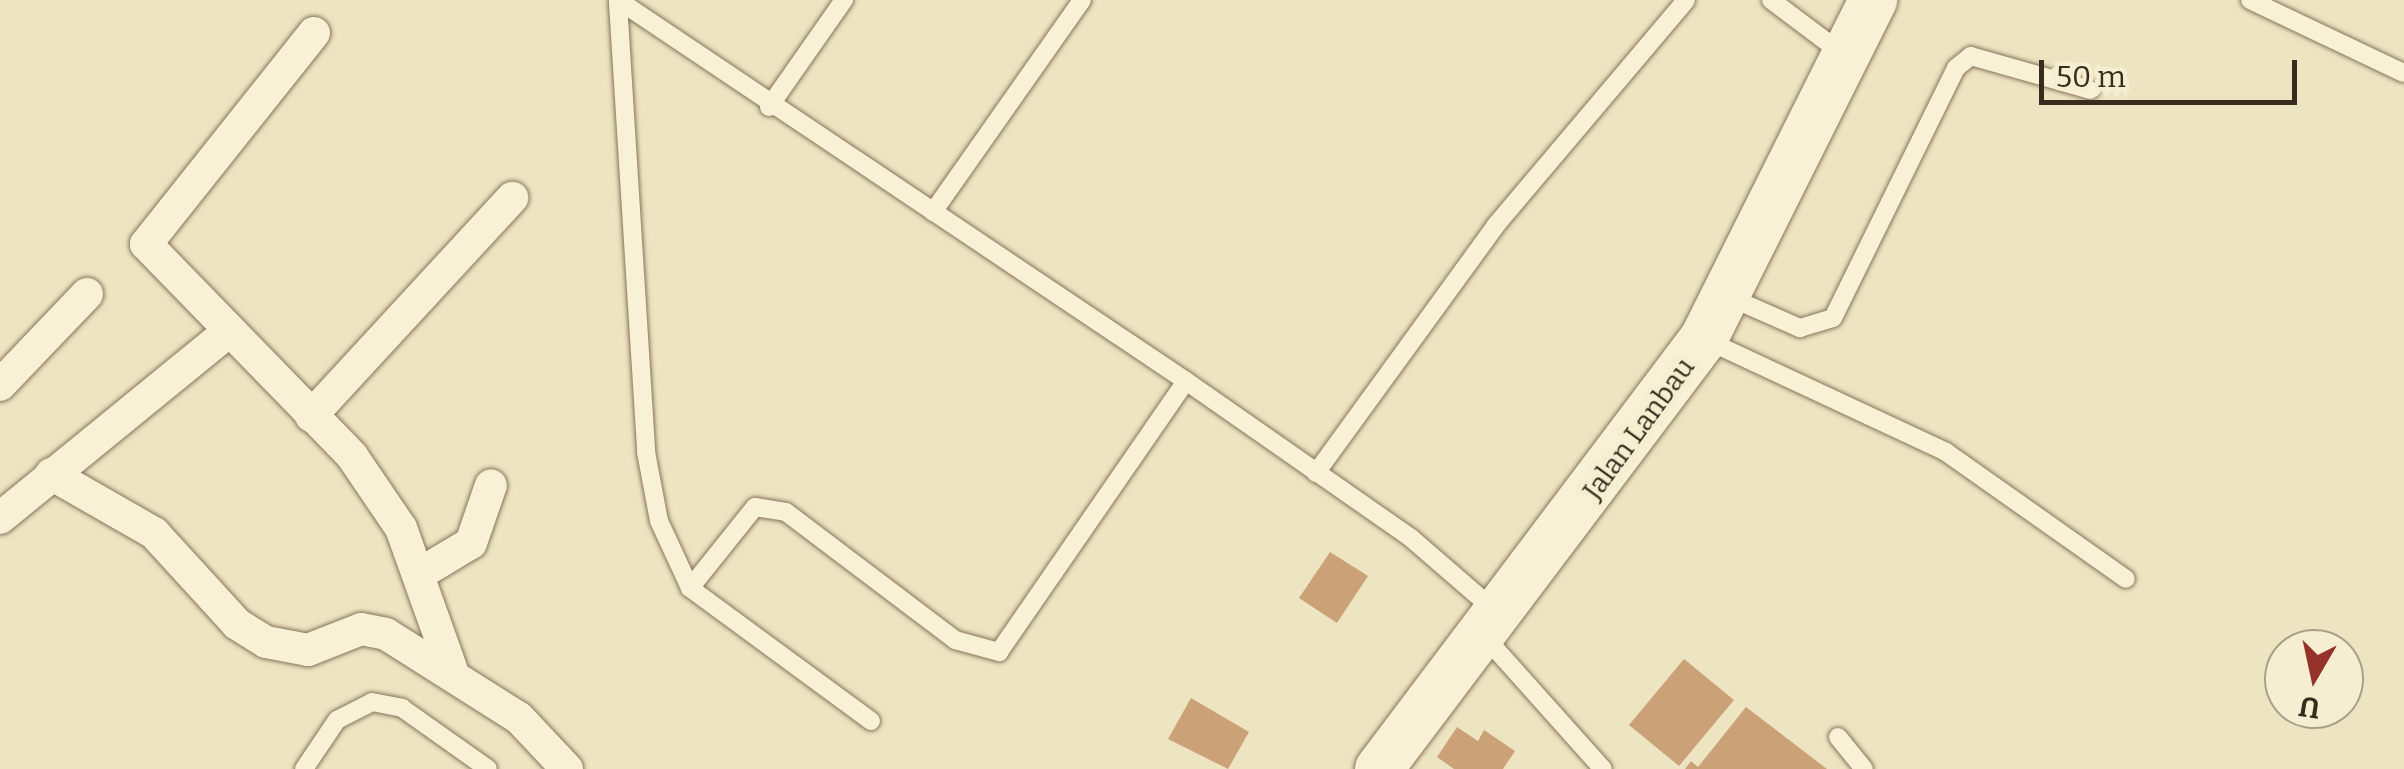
<!DOCTYPE html>
<html>
<head>
<meta charset="utf-8">
<style>
  body { margin:0 }
  #map { position:relative; width:2404px; height:769px; overflow:hidden; background:#ede4c2; font-family:Bitter,serif }
  div>[style] { position:absolute }
  [style*='--x'] { left:calc(var(--x)*1px); top:calc(var(--y)*1px); width:calc(var(--w)*1px); rotate:calc(var(--a)*1deg) }
  .building>* { inset:0; background:#cba278 }
  .roads { filter:drop-shadow(0 0 2px #877559) drop-shadow(0 0 2px #877559) }
  .lane>* { height:18px; margin:-9px; padding:0 9px; transform-origin:9px; border-radius:9px; background:#f8f1d5 }
  .street>* { height:32px; margin:-16px; padding:0 16px; transform-origin:16px; border-radius:16px; background:#f8f1d5 }
  .secondary>* { height:48px; margin:-24px; padding:0 24px; transform-origin:24px; border-radius:24px; background:#f8f1d5 }
  span { translate:-50% -50%; white-space:nowrap; text-align:center; line-height:1.15; -webkit-text-stroke:9px #f5eed1; paint-order:stroke }
  .street-label { font-size:28px; color:#372c1d }
  .north { position:absolute; left:2264px; top:629px; width:100px; height:100px; box-sizing:border-box; background:#f5eed1; border:2px solid #a9a089; border-radius:50%; rotate:189deg; font-size:28px; font-weight:700; line-height:40px; text-align:center; color:#372c1d }
  .north::after { content:''; display:block; margin:auto; width:35px; height:45px; background:#95332a; clip-path:polygon(50% 0,100% 100%,50% 72%,0 100%) }
  .scale { position:absolute; left:2039px; top:60px; width:258px; height:45px; box-sizing:border-box; border:5px solid #372c1d; border-top:0; padding-left:12px; font-size:30px; line-height:35px; white-space:nowrap; color:#372c1d; -webkit-text-stroke:8px #f5eed1; paint-order:stroke }
</style>
</head>
<body>
<div id="map">
  <div class="building">
    <i style="clip-path:polygon(1330px 552px,1368px 576px,1337px 623px,1299px 598px)"></i>
    <i style="clip-path:polygon(1684px 659px,1734px 700px,1679px 766px,1629px 725px)"></i>
    <i style="clip-path:polygon(1191px 698px,1249px 732px,1228px 769px,1168px 739px)"></i>
    <i style="clip-path:polygon(1746px 707px,1827px 769px,1685px 769px,1691px 761px,1698px 767px)"></i>
    <i style="clip-path:polygon(1457px 727px,1478px 741px,1484px 730px,1515px 751px,1503px 769px,1454px 769px,1437px 757px)"></i>
  </div>
  <div class="roads">
    <div class="lane">
      <i style="--x:618;--y:0;--w:684;--a:33.85"></i>
      <i style="--x:1186;--y:381;--w:274;--a:34.9"></i>
      <i style="--x:1411;--y:538;--w:110;--a:40.9"></i>
      <i style="--x:1771;--y:0;--w:90;--a:36.9"></i>
      <i style="--x:2250;--y:0;--w:170;--a:25.4"></i>
      <i style="--x:618;--y:3;--w:450;--a:86.4"></i>
      <i style="--x:646;--y:452;--w:70;--a:79.3"></i>
      <i style="--x:659;--y:521;--w:74;--a:65.2"></i>
      <i style="--x:769;--y:107;--w:131;--a:-55"></i>
      <i style="--x:933;--y:212;--w:259;--a:-54.9"></i>
      <i style="--x:1727;--y:296;--w:80;--a:23.7"></i>
      <i style="--x:1800;--y:328;--w:34;--a:-17"></i>
      <i style="--x:1833;--y:318;--w:279;--a:-63.8"></i>
      <i style="--x:1956;--y:68;--w:19;--a:-39"></i>
      <i style="--x:1971;--y:56;--w:124;--a:15.9"></i>
      <i style="--x:1704;--y:339;--w:267;--a:25"></i>
      <i style="--x:1946;--y:452;--w:220;--a:35.2"></i>
      <i style="--x:1316;--y:473;--w:306;--a:-54"></i>
      <i style="--x:1496;--y:225;--w:294;--a:-49.8"></i>
      <i style="--x:1484;--y:636;--w:178;--a:48.2"></i>
      <i style="--x:871;--y:721;--w:225;--a:-143.7"></i>
      <i style="--x:690;--y:588;--w:104;--a:-51.3"></i>
      <i style="--x:755;--y:507;--w:31;--a:9"></i>
      <i style="--x:786;--y:512;--w:212;--a:37.1"></i>
      <i style="--x:955;--y:640;--w:46;--a:15.3"></i>
      <i style="--x:999;--y:652;--w:329;--a:-55.4"></i>
      <i style="--x:1838;--y:737;--w:41;--a:50.9"></i>
      <i style="--x:304;--y:769;--w:59;--a:-56"></i>
      <i style="--x:337;--y:720;--w:39;--a:-27"></i>
      <i style="--x:372;--y:702;--w:31;--a:11"></i>
      <i style="--x:402;--y:708;--w:105;--a:35.3"></i>
    </div>
    <div class="street">
      <i style="--x:314;--y:33;--w:270;--a:128.5"></i>
      <i style="--x:146;--y:244;--w:296;--a:45.8"></i>
      <i style="--x:352;--y:456;--w:87;--a:55.8"></i>
      <i style="--x:401;--y:528;--w:149;--a:70.3"></i>
      <i style="--x:0;--y:385;--w:126;--a:-46.3"></i>
      <i style="--x:311;--y:416;--w:297;--a:-47.3"></i>
      <i style="--x:51;--y:474;--w:119;--a:29.8"></i>
      <i style="--x:154;--y:533;--w:123;--a:47.6"></i>
      <i style="--x:237;--y:624;--w:34;--a:32"></i>
      <i style="--x:266;--y:642;--w:43;--a:10.8"></i>
      <i style="--x:308;--y:650;--w:57;--a:-21.6"></i>
      <i style="--x:361;--y:629;--w:25;--a:11"></i>
      <i style="--x:386;--y:634;--w:157;--a:32.3"></i>
      <i style="--x:519;--y:718;--w:70;--a:46.7"></i>
      <i style="--x:0;--y:518;--w:291;--a:-39.2"></i>
      <i style="--x:421;--y:573;--w:58;--a:-31"></i>
      <i style="--x:471;--y:543;--w:61;--a:-71"></i>
    </div>
    <div class="secondary">
      <i style="--x:1379;--y:769;--w:540;--a:-52.98"></i>
      <i style="--x:1704;--y:338;--w:378;--a:-63.4"></i>
    </div>
  </div>
  <div class="street-label">
    <span style="left:1639px;top:429px;rotate:-54deg">Jalan Lanbau</span>
  </div>
  <div class="north">U</div>
  <div class="scale">50 m</div>
</div>
</body>
</html>
